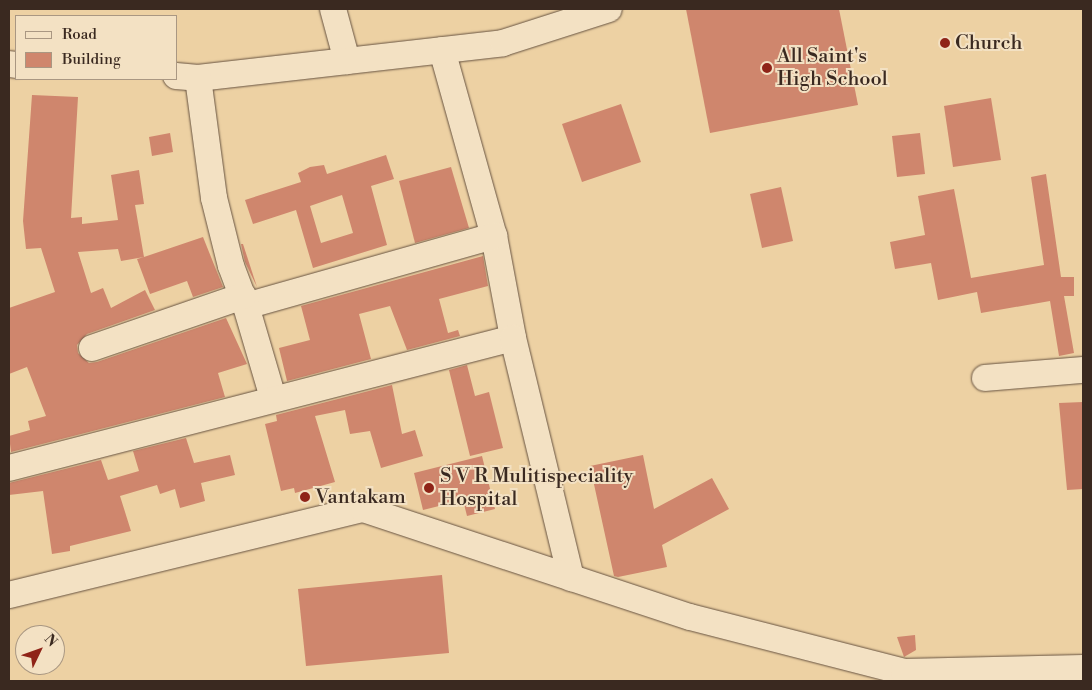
<!DOCTYPE html>
<html>
<head>
<meta charset="utf-8">
<style>
  body { margin:0 }
  #map { position:relative; width:1092px; height:690px; overflow:hidden; background:#edd1a3; font-family:"Libre Bodoni",serif }
  div>[style] { position:absolute }
  [style*='--x'] { left:calc(var(--x)*1px); top:calc(var(--y)*1px); width:calc(var(--w)*1px); rotate:calc(var(--a)*1deg) }
  .building>* { inset:0; background:#cf866d }
  .roads { filter:drop-shadow(0 0 1px #675341) drop-shadow(0 0 1px #675341) }
  .minor>* { height:26px; margin:-13px; padding:0 13px; transform-origin:13px; border-radius:13px; background:#f3e1c3 }
  .dots>* { width:14px; height:14px; translate:-50% -50%; box-sizing:border-box; border:2px solid #f3e1c3; border-radius:50% }
  span { translate:-50% -50%; white-space:nowrap; text-align:center; line-height:1.15; -webkit-text-stroke:4px #f3e1c3; paint-order:stroke }
  .poi-label { font-size:20px; color:#3a2920 }
  .left { translate:0 -50%; text-align:left }
  .frame { position:absolute; inset:0; border:10px solid #3a2920; pointer-events:none }
  .legend { position:absolute; left:15px; top:15px; width:162px; height:65px; box-sizing:border-box; background:#f3e1c3; border:1px solid #a99782; margin:0; padding:6px 9px; list-style:none; font-size:15px; color:#3a2920 }
  .legend li { display:flex; align-items:center; gap:10px; height:25px }
  .legend b { width:25px; border:1px solid #a99782 }
  .north { position:absolute; left:15px; top:625px; width:50px; height:50px; box-sizing:border-box; background:#f3e1c3; border:1px solid #a99782; border-radius:50%; rotate:48deg; font-size:14px; font-weight:700; line-height:20px; text-align:center; color:#3a2920 }
  .north::after { content:''; display:block; margin:auto; width:18px; height:22px; background:#8f2418; clip-path:polygon(50% 0,100% 100%,50% 72%,0 100%) }
</style>
</head>
<body>
<div id="map">
  <div class="building">
    <i style="clip-path:polygon(686px 9px,839px 9px,858px 105px,710px 133px)"></i>
    <i style="clip-path:polygon(32px 95px,78px 97px,71px 218px,82px 217px,82px 224px,118px 220px,111px 175px,139px 170px,144px 204px,135px 205px,144px 257px,203px 237px,223px 287px,193px 297px,187px 281px,150px 294px,137px 259px,144px 257px,121px 261px,118px 249px,78px 252px,91px 293px,103px 288px,111px 308px,145px 290px,155px 310px,87px 334px,77px 345px,78px 353px,89px 363px,97px 362px,226px 318px,247px 364px,218px 373px,225px 397px,11px 452px,9px 436px,30px 430px,28px 421px,46px 416px,27px 367px,9px 374px,9px 308px,55px 292px,41px 248px,26px 249px,23px 221px)"></i>
    <i style="clip-path:polygon(991px 98px,1001px 160px,953px 167px,944px 106px)"></i>
    <i style="clip-path:polygon(621px 104px,641px 162px,582px 182px,562px 124px)"></i>
    <i style="clip-path:polygon(170px 133px,173px 152px,152px 156px,149px 137px)"></i>
    <i style="clip-path:polygon(920px 133px,925px 174px,897px 177px,892px 136px)"></i>
    <i style="clip-path:polygon(evenodd,386px 155px,394px 179px,371px 186px,387px 245px,313px 268px,296px 210px,253px 224px,245px 200px,301px 182px,298px 173px,310px 167px,324px 165px,327px 174px,386px 155px,342px 195px,353px 233px,321px 243px,310px 206px,342px 195px)"></i>
    <i style="clip-path:polygon(451px 167px,469px 228px,415px 243px,399px 181px)"></i>
    <i style="clip-path:polygon(1046px 174px,1061px 277px,1074px 277px,1074px 296px,1064px 296px,1074px 353px,1059px 356px,1050px 301px,981px 313px,977px 292px,938px 300px,931px 263px,895px 269px,890px 242px,925px 235px,918px 196px,954px 189px,971px 278px,1044px 265px,1031px 177px)"></i>
    <i style="clip-path:polygon(781px 187px,793px 241px,762px 248px,750px 194px)"></i>
    <i style="clip-path:polygon(241px 244px,243px 244px,257px 287px,245px 262px)"></i>
    <i style="clip-path:polygon(483px 256px,488px 286px,439px 299px,448px 333px,458px 330px,460px 336px,407px 350px,390px 306px,359px 314px,371px 359px,287px 381px,279px 348px,310px 340px,301px 306px)"></i>
    <i style="clip-path:polygon(467px 365px,475px 396px,489px 392px,503px 448px,470px 456px,449px 370px)"></i>
    <i style="clip-path:polygon(392px 385px,402px 434px,415px 430px,423px 456px,381px 468px,370px 431px,350px 434px,345px 410px,315px 416px,335px 482px,295px 493px,294px 488px,281px 491px,265px 424px,277px 421px,276px 415px)"></i>
    <i style="clip-path:polygon(1083px 402px,1083px 489px,1067px 490px,1059px 403px)"></i>
    <i style="clip-path:polygon(186px 438px,194px 463px,230px 455px,235px 475px,201px 483px,205px 501px,180px 508px,175px 489px,160px 494px,157px 485px,120px 496px,131px 531px,70px 546px,70px 551px,52px 554px,43px 491px,9px 495px,9px 483px,101px 460px,108px 480px,139px 471px,133px 451px)"></i>
    <i style="clip-path:polygon(643px 455px,654px 509px,712px 478px,729px 509px,662px 545px,667px 567px,618px 577px,614px 576px,590px 466px)"></i>
    <i style="clip-path:polygon(482px 456px,495px 509px,467px 516px,463px 500px,423px 510px,414px 473px)"></i>
    <i style="clip-path:polygon(442px 575px,449px 653px,306px 666px,298px 589px)"></i>
    <i style="clip-path:polygon(915px 635px,916px 650px,904px 657px,897px 637px)"></i>
  </div>
  <div class="roads">
    <div class="minor">
      <i style="--x:333;--y:9;--w:54;--a:74.9"></i>
      <i style="--x:442;--y:50;--w:193;--a:74.4"></i>
      <i style="--x:494;--y:236;--w:104;--a:79.4"></i>
      <i style="--x:9;--y:64;--w:7;--a:8"></i>
      <i style="--x:176;--y:76;--w:22;--a:5"></i>
      <i style="--x:198;--y:78;--w:307;--a:-6.5"></i>
      <i style="--x:503;--y:43;--w:111;--a:-17.8"></i>
      <i style="--x:198;--y:78;--w:121;--a:82.4"></i>
      <i style="--x:214;--y:198;--w:70;--a:76"></i>
      <i style="--x:231;--y:266;--w:43;--a:69.4"></i>
      <i style="--x:246;--y:306;--w:258;--a:-15.8"></i>
      <i style="--x:246;--y:306;--w:96;--a:73.6"></i>
      <i style="--x:92;--y:348;--w:160;--a:-19"></i>
      <i style="--x:985;--y:378;--w:98;--a:-4.7"></i>
      <i style="--x:9;--y:468;--w:520;--a:-14.46"></i>
      <i style="--x:513;--y:338;--w:247;--a:76.4"></i>
      <i style="--x:9;--y:595;--w:364;--a:-13.7"></i>
      <i style="--x:363;--y:509;--w:344;--a:18.3"></i>
      <i style="--x:690;--y:617;--w:221;--a:14.4"></i>
      <i style="--x:904;--y:672;--w:179;--a:-1.3"></i>
    </div>
  </div>
  <div class="dots">
    <i style="left:945px;top:43px;background:#8f2418"></i>
    <i style="left:767px;top:68px;background:#8f2418"></i>
    <i style="left:429px;top:488px;background:#8f2418"></i>
    <i style="left:305px;top:497px;background:#8f2418"></i>
  </div>
  <div class="poi-label">
    <span class="left" style="left:955px;top:43px">Church</span>
    <span class="left" style="left:777px;top:68px">All Saint's<br>High School</span>
    <span class="left" style="left:440px;top:488px">S V R Mulitispeciality<br>Hospital</span>
    <span class="left" style="left:315px;top:497px">Vantakam</span>
  </div>
  <div class="frame"></div>
  <ul class="legend">
  <li><b style="height:6px;background:#f3e1c3"></b>Road</li>
  <li><b style="height:14px;background:#cf866d"></b>Building</li>
  </ul>
  <div class="north">N</div>
</div>
</body>
</html>
